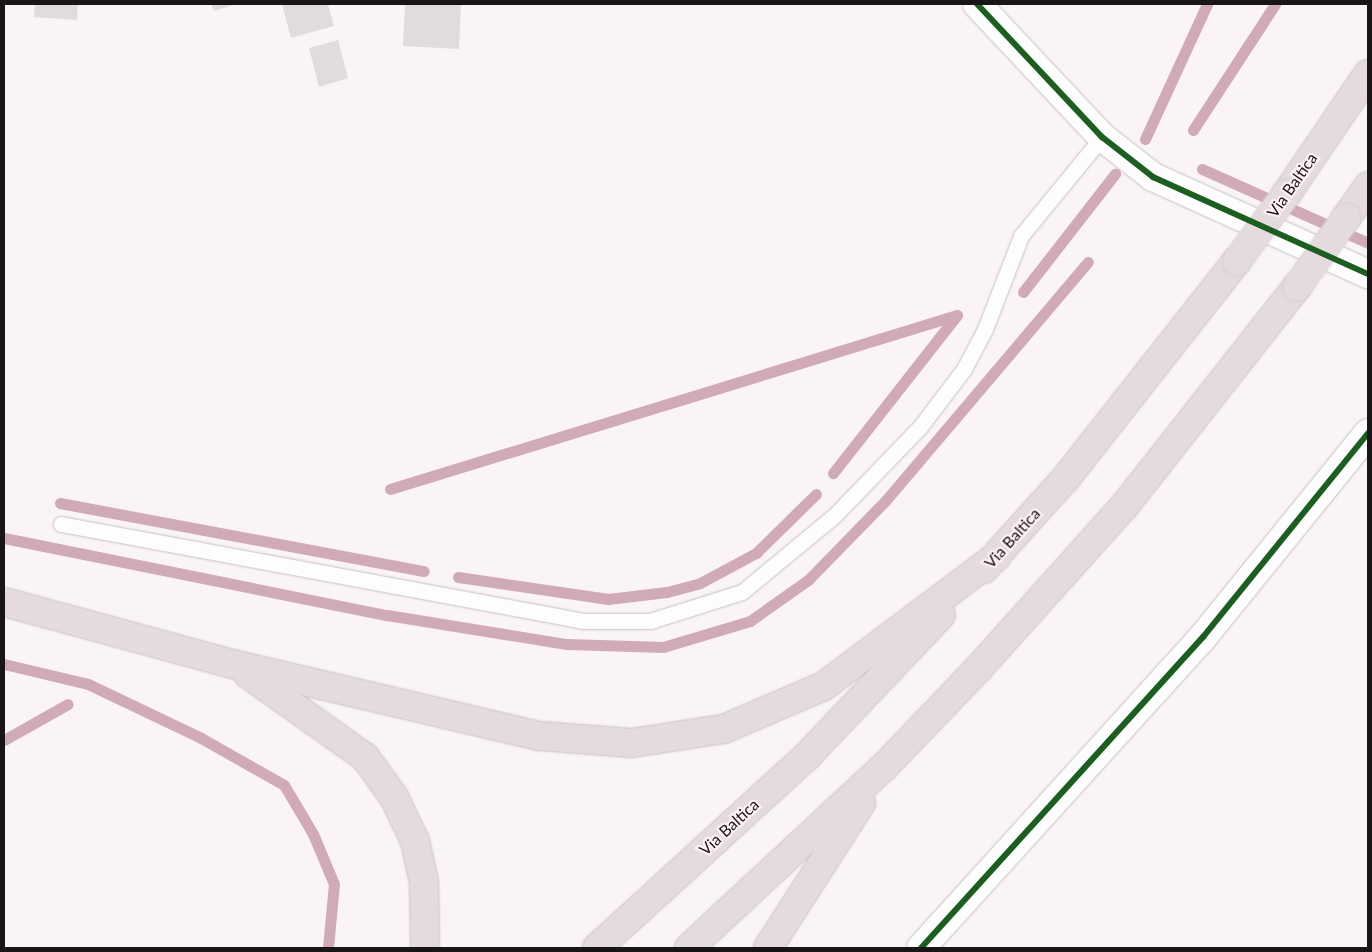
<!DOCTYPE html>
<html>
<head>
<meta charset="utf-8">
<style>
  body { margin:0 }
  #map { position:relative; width:1372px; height:952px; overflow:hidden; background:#faf4f6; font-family:Lato,sans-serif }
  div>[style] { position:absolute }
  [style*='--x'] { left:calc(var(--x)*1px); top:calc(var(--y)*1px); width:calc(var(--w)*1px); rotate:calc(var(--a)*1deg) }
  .stream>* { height:11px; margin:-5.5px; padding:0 5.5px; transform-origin:5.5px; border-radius:5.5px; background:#d1aab9 }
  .building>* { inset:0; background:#e0dbdc }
  .roads { filter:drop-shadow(0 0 1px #c7c1c3) drop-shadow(0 0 1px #c7c1c3) }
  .service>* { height:15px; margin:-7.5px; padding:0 7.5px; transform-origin:7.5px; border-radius:7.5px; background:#fefdfe }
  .minor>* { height:28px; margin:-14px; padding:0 14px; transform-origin:14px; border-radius:14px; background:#fefdfe }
  .motorway>* { height:28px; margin:-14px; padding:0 14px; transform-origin:14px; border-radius:14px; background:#e5dade }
  .bridges { filter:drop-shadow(0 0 1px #d4d1d2) drop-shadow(0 0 1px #d4d1d2) }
  .motorway-bridge>* { height:28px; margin:-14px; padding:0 14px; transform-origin:14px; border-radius:14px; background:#e5dade }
  .cycleway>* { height:6px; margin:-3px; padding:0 3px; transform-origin:3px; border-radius:3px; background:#1b5e20 }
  span { translate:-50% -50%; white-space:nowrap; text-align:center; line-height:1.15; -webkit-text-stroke:4.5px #fef0f5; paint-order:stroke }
  .street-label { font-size:16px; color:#191416 }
  .frame { position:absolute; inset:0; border:5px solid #191416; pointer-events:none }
</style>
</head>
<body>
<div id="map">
  <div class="stream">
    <i style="--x:1193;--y:130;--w:150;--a:-56.9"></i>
    <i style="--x:1145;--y:139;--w:149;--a:-65.3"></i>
    <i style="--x:1202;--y:169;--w:182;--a:24"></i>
    <i style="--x:1023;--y:292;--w:150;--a:-52.1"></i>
    <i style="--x:390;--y:489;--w:593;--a:-17.06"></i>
    <i style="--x:957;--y:315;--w:201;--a:128.1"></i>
    <i style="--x:60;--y:503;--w:370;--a:10.6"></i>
    <i style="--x:4;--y:538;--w:391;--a:11.4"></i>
    <i style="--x:387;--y:615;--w:182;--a:9.2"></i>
    <i style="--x:567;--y:644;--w:96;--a:1.8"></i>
    <i style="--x:663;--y:647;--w:91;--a:-16.6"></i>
    <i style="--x:750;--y:621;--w:71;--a:-35.3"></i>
    <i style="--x:808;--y:580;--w:112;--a:-45.7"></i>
    <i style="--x:886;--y:500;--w:312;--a:-49.7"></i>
    <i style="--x:458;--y:577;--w:152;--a:8.3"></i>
    <i style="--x:608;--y:599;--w:59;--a:-6.8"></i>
    <i style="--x:667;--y:592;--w:34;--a:-15"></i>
    <i style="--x:700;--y:583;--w:64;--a:-28.2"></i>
    <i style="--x:756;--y:553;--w:84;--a:-44.5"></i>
    <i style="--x:4;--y:664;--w:86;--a:13.4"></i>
    <i style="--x:88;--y:684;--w:125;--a:25.5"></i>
    <i style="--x:201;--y:738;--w:95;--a:29.5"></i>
    <i style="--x:284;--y:785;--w:57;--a:59.4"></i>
    <i style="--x:313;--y:834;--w:54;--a:67.2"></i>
    <i style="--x:334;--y:884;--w:64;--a:95.4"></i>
    <i style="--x:4;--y:740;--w:73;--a:-29.4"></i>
  </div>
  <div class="building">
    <i style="clip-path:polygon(35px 4px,78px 4px,77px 20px,34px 17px)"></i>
    <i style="clip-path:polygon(211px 4px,237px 4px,214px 11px)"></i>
    <i style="clip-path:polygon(282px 4px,328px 4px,334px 26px,291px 38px)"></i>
    <i style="clip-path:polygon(405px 4px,461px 4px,459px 49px,403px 46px)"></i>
    <i style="clip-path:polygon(338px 40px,348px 78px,319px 87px,309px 48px)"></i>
  </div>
  <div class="roads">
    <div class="service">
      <i style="--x:61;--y:524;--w:532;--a:10.51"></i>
      <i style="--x:584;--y:621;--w:66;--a:0"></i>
      <i style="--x:650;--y:621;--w:96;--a:-17.5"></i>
      <i style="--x:742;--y:592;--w:119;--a:-39.6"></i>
      <i style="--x:834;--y:516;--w:124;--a:-46"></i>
      <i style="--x:920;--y:427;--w:73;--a:-52.8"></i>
      <i style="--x:964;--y:369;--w:45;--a:-62.3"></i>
      <i style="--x:985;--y:329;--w:100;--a:-68.8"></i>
      <i style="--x:1021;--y:236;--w:128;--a:-50.7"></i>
    </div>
    <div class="minor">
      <i style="--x:977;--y:4;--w:183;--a:46.8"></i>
      <i style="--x:1102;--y:137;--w:65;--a:38.1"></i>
      <i style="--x:1153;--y:177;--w:236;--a:24.3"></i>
      <i style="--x:921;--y:948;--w:420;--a:-47.8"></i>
      <i style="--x:1203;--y:637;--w:262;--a:-51"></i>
    </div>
    <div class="motorway">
      <i style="--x:1287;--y:193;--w:144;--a:-55.8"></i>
      <i style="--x:1346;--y:218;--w:39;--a:-55"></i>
      <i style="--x:984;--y:569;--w:122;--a:-48"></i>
      <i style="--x:1066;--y:478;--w:276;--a:-51.8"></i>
      <i style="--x:4;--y:602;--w:236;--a:15.2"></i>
      <i style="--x:232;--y:664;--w:316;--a:13.2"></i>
      <i style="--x:540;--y:736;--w:92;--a:4.4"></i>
      <i style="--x:632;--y:743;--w:93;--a:-8.7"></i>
      <i style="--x:724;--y:729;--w:109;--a:-23.3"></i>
      <i style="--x:824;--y:686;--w:216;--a:-36.9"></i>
      <i style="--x:248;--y:674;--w:143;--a:35.4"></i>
      <i style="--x:365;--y:757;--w:49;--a:54.1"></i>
      <i style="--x:394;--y:797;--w:49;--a:64.5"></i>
      <i style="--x:415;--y:841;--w:42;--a:77.6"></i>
      <i style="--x:424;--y:882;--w:66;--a:89.1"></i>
      <i style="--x:597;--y:948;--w:286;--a:-42.4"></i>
      <i style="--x:808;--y:755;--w:193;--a:-46.5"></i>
      <i style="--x:689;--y:948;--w:267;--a:-42.9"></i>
      <i style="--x:885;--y:766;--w:134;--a:-46.2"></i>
      <i style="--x:978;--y:669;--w:222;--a:-48.1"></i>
      <i style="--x:1126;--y:504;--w:276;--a:-51.8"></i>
      <i style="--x:768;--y:948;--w:172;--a:-57.3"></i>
    </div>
  </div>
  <div class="bridges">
    <div class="motorway-bridge">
      <i style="--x:1237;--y:261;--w:84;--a:-53.7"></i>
      <i style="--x:1297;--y:287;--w:85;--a:-54.6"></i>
    </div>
  </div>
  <div class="cycleway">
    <i style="--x:977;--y:4;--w:183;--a:46.8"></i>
    <i style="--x:1102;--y:137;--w:65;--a:38.1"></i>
    <i style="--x:1153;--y:177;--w:236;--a:24.3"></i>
    <i style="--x:921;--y:948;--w:420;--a:-47.8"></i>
    <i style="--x:1203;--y:637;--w:262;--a:-51"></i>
  </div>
  <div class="street-label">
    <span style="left:1292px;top:185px;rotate:-55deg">Via Baltica</span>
    <span style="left:1012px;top:538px;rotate:-48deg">Via Baltica</span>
    <span style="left:729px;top:827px;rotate:-43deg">Via Baltica</span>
  </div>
  <div class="frame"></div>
</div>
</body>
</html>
